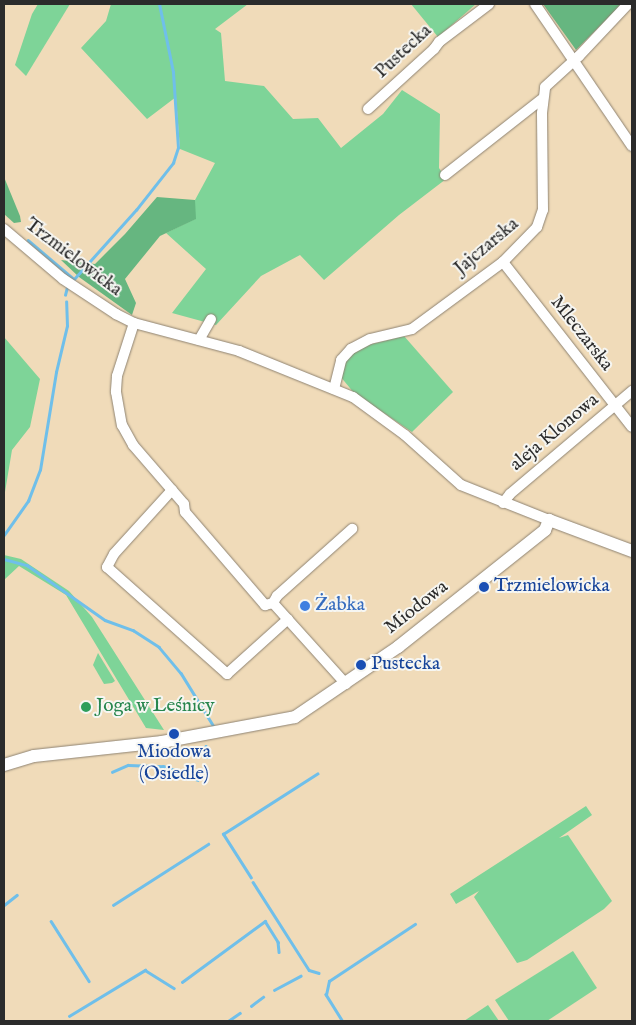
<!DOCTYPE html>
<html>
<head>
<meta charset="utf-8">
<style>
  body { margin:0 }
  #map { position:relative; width:636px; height:1025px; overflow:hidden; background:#f0dbb9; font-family:"IM FELL English",serif }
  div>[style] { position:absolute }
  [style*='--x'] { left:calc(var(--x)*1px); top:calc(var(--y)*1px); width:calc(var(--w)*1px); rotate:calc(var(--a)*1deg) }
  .green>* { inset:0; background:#7ed498 }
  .forest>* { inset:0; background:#66b680 }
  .stream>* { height:2.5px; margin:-1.25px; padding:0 1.25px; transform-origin:1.25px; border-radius:1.25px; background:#6fbfea }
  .roads { filter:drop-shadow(0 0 1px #8e8372) drop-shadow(0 0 1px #8e8372) }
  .minor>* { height:10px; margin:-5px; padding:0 5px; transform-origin:5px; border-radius:5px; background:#fff }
  .tertiary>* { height:12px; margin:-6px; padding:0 6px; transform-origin:6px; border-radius:6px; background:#fff }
  .dots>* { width:14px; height:14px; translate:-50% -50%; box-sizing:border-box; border:2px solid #f6f6f2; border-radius:50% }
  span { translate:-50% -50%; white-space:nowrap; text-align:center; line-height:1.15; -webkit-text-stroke:4px #f6f6f2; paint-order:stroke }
  .street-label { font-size:19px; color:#2b2b2b }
  .transit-label { font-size:19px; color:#164399 }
  .left { translate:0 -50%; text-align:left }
  .shop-label { font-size:19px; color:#366cbe }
  .leisure-label { font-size:19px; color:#27864d }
  .frame { position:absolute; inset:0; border:5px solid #2b2b2b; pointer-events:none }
</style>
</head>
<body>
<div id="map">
  <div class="green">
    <i style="clip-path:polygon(38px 4px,70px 4px,26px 76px,15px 65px,32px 14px)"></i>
    <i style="clip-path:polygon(111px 4px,248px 4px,215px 29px,221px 33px,225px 81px,264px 86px,293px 119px,318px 118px,341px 148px,383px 114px,402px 90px,440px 114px,439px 168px,446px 179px,399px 215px,324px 280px,300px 255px,261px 276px,216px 325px,172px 313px,206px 269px,166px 233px,195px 219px,195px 200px,215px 163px,180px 149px,176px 97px,147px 119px,81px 48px,106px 21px)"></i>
    <i style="clip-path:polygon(411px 4px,476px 4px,438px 37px)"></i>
    <i style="clip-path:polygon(404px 336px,453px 392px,412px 432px,354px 393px,340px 376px,341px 368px,348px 357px,364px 346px)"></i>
    <i style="clip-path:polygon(4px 337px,40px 379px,30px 427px,12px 450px,4px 498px)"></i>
    <i style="clip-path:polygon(4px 555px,21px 559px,69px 591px,92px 617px,164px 730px,146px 728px,66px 595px,19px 566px,4px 580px)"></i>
    <i style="clip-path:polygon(98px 653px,115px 681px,112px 683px,104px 684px,93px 665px)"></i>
    <i style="clip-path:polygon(586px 806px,592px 815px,559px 838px,568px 835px,612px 901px,604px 909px,527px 960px,517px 963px,474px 897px,479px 891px,456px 904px,450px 894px)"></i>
    <i style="clip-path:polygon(573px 951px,597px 988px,547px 1021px,509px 1021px,495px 1000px)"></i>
    <i style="clip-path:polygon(488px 1005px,499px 1021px,464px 1021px)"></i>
  </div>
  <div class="forest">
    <i style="clip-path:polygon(543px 4px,622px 4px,576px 50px)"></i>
    <i style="clip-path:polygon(4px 177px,20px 216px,21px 222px,14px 223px,4px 214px)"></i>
    <i style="clip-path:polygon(157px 197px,195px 200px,196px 219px,160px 236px,125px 279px,136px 303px,132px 315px,79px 277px,61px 260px,95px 264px,125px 234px)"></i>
  </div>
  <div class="stream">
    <i style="--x:28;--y:240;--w:60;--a:40.3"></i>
    <i style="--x:74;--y:279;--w:93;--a:-48.1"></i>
    <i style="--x:136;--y:210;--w:60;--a:-51.8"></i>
    <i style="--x:173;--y:163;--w:16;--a:-72"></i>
    <i style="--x:178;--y:148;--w:76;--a:-93.8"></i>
    <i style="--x:173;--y:72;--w:69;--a:-101.6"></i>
    <i style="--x:65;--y:295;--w:8;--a:-76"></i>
    <i style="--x:4;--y:535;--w:42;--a:-54.8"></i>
    <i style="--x:28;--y:501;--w:33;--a:-69"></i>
    <i style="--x:40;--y:470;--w:99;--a:-80.7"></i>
    <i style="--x:56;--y:372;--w:47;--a:-76.6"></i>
    <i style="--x:67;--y:326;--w:24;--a:-92"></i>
    <i style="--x:4;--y:559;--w:24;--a:15"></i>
    <i style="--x:27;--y:565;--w:95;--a:35.2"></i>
    <i style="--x:105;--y:620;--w:30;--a:20"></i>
    <i style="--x:133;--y:630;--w:31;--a:33"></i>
    <i style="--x:159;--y:647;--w:34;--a:50"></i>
    <i style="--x:181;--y:673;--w:61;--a:58.4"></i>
    <i style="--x:206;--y:746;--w:11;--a:85"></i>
    <i style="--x:112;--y:772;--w:17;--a:-24"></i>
    <i style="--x:128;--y:765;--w:35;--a:2"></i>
    <i style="--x:163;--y:766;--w:18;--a:19"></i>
    <i style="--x:189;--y:777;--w:9;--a:18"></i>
    <i style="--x:251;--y:878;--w:52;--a:-122.5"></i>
    <i style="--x:223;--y:834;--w:112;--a:-32.6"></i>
    <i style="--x:253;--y:882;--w:104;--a:57.5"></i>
    <i style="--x:309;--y:970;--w:10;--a:17"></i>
    <i style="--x:4;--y:905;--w:16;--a:-38"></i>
    <i style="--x:113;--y:905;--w:113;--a:-32.7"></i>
    <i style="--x:51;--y:921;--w:71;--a:57.7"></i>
    <i style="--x:182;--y:982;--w:103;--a:-36.3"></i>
    <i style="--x:265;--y:921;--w:25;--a:58"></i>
    <i style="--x:278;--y:942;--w:10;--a:84"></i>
    <i style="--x:274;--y:990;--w:30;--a:-28"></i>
    <i style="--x:251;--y:1006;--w:15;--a:-37"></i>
    <i style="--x:69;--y:1016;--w:89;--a:-31.2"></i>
    <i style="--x:145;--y:970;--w:34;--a:32"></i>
    <i style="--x:228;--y:1021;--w:14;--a:-34"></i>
    <i style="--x:342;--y:1021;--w:31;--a:-122"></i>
    <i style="--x:326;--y:995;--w:14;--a:-78"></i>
    <i style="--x:329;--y:981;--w:103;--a:-33.5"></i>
  </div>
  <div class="roads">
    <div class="minor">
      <i style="--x:535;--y:4;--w:172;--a:55.7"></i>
      <i style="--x:368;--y:109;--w:89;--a:-42.3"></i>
      <i style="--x:434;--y:49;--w:9;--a:-54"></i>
      <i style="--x:439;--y:42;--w:63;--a:-37.2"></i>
      <i style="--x:445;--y:175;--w:123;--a:-38.1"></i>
      <i style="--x:4;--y:229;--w:77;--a:40.3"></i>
      <i style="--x:63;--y:279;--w:64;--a:33.4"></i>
      <i style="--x:116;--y:314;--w:20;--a:27"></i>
      <i style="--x:134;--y:323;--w:109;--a:14.9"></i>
      <i style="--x:239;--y:351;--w:123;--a:22"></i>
      <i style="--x:353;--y:397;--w:64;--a:36.2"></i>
      <i style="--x:405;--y:435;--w:75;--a:41.8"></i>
      <i style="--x:461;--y:485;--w:95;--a:21.7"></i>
      <i style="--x:503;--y:262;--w:209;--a:52"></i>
      <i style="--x:134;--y:323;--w:56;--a:107.8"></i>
      <i style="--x:117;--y:376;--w:16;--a:94"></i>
      <i style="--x:116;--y:392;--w:34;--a:80"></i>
      <i style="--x:122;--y:425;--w:23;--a:61"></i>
      <i style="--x:133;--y:445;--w:78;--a:49.2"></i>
      <i style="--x:184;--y:504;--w:8;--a:83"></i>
      <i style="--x:185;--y:512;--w:123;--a:49.3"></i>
      <i style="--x:265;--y:605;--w:8;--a:-14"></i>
      <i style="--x:273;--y:603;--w:109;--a:48"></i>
      <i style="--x:199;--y:340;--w:24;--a:-60"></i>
      <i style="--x:334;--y:389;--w:30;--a:-76"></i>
      <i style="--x:341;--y:360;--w:15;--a:-48"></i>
      <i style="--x:351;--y:349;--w:21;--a:-28"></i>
      <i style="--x:370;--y:339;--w:43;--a:-13.4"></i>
      <i style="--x:412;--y:329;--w:113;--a:-36.4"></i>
      <i style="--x:503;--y:262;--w:49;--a:-45.8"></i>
      <i style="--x:537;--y:227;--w:18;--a:-71"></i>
      <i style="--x:543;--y:210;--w:97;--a:-90.6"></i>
      <i style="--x:542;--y:113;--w:26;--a:-83"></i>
      <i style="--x:545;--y:87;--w:46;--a:-42.4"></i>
      <i style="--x:579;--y:56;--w:71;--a:-46.7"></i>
      <i style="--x:172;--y:490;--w:86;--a:132.2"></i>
      <i style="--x:114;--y:554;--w:15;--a:118"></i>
      <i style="--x:107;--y:567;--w:161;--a:41.7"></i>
      <i style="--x:227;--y:674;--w:82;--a:-42"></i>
      <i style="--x:503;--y:503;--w:11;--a:-52"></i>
      <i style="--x:510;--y:494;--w:160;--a:-40.2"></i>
      <i style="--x:273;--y:603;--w:8;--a:-60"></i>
      <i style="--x:277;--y:596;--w:101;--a:-41.8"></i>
    </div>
    <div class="tertiary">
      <i style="--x:4;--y:765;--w:31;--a:-17"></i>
      <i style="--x:34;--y:756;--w:129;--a:-6.2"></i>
      <i style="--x:162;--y:742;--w:135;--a:-10.6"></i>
      <i style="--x:295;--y:717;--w:125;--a:-34.2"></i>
      <i style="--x:398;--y:647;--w:188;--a:-38.5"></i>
      <i style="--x:545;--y:530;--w:11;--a:-68"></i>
      <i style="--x:549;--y:520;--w:89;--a:20.5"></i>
    </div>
  </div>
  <div class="dots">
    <i style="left:484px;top:587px;background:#1a4fb4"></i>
    <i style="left:305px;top:606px;background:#3f7fe0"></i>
    <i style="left:361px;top:665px;background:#1a4fb4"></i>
    <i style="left:86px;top:707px;background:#2e9e5b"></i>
    <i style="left:174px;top:734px;background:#1a4fb4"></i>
  </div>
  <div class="street-label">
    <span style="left:404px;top:52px;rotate:-43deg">Pustecka</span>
    <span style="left:487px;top:247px;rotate:-40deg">Jajczarska</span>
    <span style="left:73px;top:258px;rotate:37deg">Trzmielowicka</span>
    <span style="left:581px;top:334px;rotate:52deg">Mleczarska</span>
    <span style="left:555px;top:433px;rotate:-40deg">aleja Klonowa</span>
    <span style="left:417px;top:608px;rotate:-38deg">Miodowa</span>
  </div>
  <div class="transit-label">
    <span class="left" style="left:494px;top:587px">Trzmielowicka</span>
    <span class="left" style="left:371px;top:665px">Pustecka</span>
    <span style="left:174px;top:764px">Miodowa<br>(Osiedle)</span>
  </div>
  <div class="shop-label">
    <span class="left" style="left:315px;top:606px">Żabka</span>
  </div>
  <div class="leisure-label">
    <span class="left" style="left:96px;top:707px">Joga w Leśnicy</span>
  </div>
  <div class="frame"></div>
</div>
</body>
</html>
